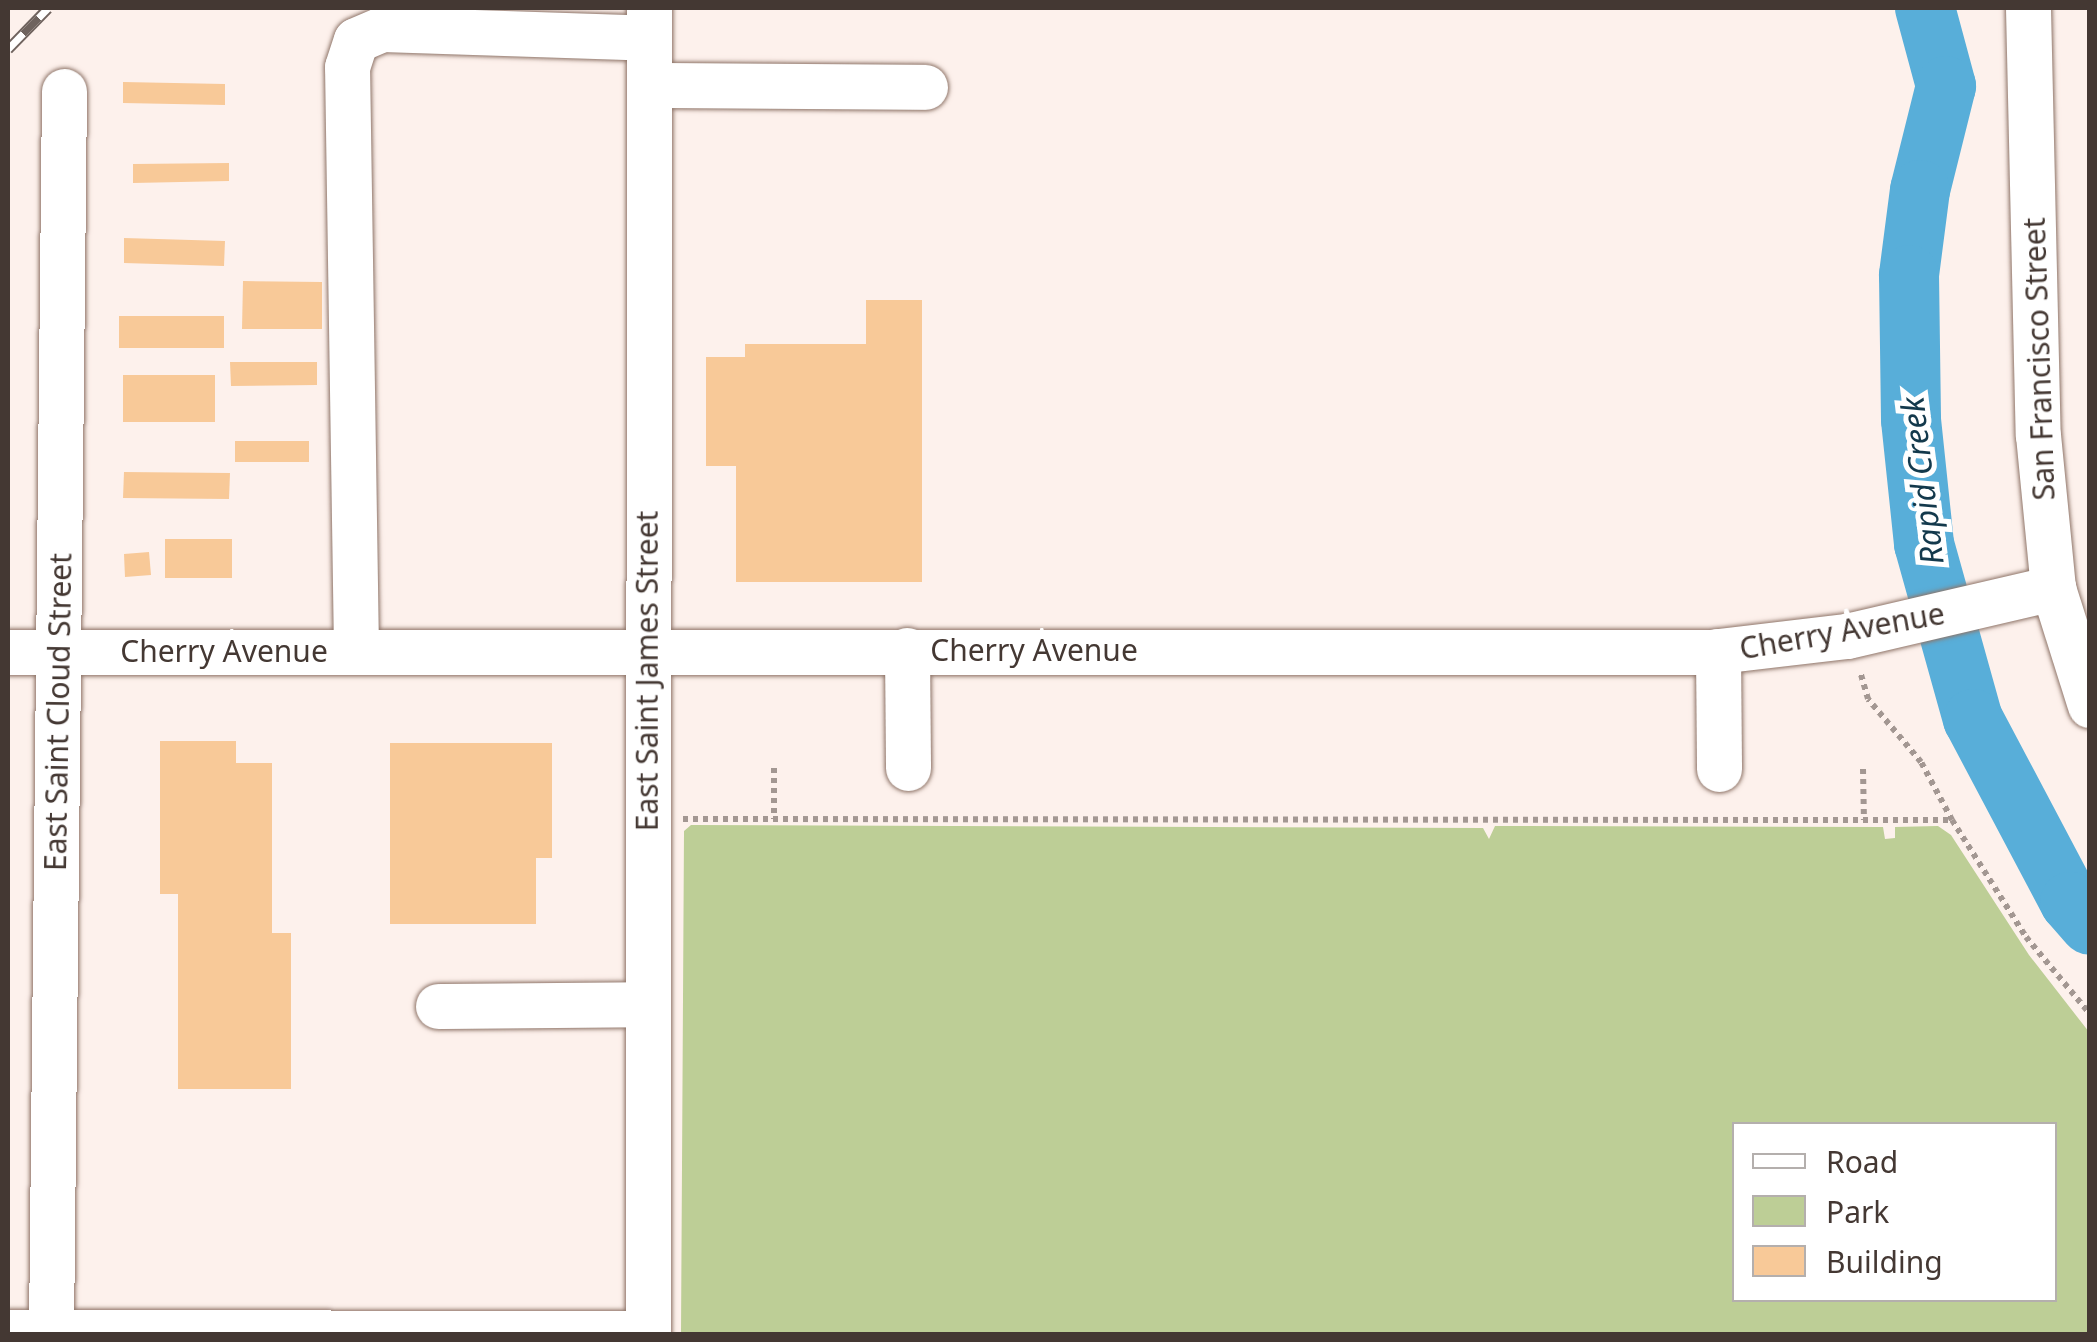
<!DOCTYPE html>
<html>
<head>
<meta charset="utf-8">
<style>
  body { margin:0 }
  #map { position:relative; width:2097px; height:1342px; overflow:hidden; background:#fdf1ec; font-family:"Noto Sans",sans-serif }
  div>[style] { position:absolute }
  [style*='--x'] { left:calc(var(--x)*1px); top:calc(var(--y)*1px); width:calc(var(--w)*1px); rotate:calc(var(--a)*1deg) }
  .green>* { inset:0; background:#bdce96 }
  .river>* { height:60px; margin:-30px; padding:0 30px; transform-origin:30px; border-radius:30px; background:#58aed9 }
  .building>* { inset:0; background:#f8c998 }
  .path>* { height:6px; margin-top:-3px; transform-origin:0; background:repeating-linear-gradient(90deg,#a39792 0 5px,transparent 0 10px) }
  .roads { filter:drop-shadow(0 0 2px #8f7569) drop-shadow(0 0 2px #8f7569) }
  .minor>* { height:45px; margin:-22.5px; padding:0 22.5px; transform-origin:22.5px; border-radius:22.5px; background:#fff }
  .rail>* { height:11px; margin-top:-5.5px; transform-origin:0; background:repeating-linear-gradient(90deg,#fff 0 22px,#6f635e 0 44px); box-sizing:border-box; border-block:2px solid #6f635e }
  span { translate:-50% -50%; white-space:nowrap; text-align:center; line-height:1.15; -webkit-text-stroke:10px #fff; paint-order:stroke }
  .street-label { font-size:30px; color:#443833 }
  .water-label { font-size:32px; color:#13394c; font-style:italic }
  .frame { position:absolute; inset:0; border:10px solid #443833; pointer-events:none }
  .legend { position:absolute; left:1732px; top:1122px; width:325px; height:180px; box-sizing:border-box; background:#fff; border:2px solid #b4afad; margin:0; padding:12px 18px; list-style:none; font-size:30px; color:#443833 }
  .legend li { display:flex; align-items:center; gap:20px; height:50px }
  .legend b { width:50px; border:2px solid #b4afad }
</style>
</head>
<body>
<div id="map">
  <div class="green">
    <i style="clip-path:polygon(evenodd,691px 825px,1483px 828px,1489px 839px,1495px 826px,1883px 827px,1885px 839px,1895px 838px,1895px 827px,1938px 826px,1951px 835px,2029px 955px,2089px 1032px,2089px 1334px,681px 1334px,684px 831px,691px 825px,1734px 1124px,2054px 1124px,2054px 1300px,1734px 1300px,1734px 1124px)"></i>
  </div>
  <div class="river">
    <i style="--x:1925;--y:8;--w:81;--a:74.9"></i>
    <i style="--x:1946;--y:86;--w:107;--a:104"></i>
    <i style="--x:1920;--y:190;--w:86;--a:97.4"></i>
    <i style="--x:1909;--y:275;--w:145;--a:89.2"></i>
    <i style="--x:1911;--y:420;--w:125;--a:84"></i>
    <i style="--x:1924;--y:544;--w:182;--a:74.4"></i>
    <i style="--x:1973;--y:719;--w:207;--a:62.1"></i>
    <i style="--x:2070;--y:902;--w:30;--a:49"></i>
  </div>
  <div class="building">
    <i style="clip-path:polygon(123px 82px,225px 84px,225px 105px,123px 103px)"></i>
    <i style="clip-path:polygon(229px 163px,229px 181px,133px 183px,133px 164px)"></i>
    <i style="clip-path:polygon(124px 238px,225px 241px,224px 266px,124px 263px)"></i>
    <i style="clip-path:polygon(243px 281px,322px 282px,322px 329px,242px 329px)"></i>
    <i style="clip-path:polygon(866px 300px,922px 300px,922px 582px,736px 582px,736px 466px,706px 466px,706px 357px,745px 357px,745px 344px,866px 344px)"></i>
    <i style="clip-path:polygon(119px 316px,224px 316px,224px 348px,119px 348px)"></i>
    <i style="clip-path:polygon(230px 362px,317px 362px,317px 385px,231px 386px)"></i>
    <i style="clip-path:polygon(123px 375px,215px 375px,215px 422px,123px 422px)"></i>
    <i style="clip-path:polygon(235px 441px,309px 441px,309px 462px,235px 462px)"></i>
    <i style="clip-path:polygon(124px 472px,230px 473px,229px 499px,123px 498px)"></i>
    <i style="clip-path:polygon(165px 539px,232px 539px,232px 578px,165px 578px)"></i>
    <i style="clip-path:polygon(149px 552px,151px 575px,125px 577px,124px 554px)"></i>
    <i style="clip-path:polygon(160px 741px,236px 741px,236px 763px,272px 763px,272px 933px,291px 933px,291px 1089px,178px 1089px,178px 894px,160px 894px)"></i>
    <i style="clip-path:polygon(390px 743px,552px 743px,552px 858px,536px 858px,536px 924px,390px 924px)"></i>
  </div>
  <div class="path">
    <i style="--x:774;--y:768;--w:51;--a:90"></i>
    <i style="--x:1863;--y:769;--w:51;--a:88.9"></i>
    <i style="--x:683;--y:819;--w:1269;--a:0.05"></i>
    <i style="--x:1952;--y:820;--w:66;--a:-118.1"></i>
    <i style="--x:1921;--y:762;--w:82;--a:-130.1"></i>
    <i style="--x:1868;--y:699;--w:29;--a:-106"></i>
    <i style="--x:1952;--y:820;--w:138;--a:57.7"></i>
    <i style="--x:2026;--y:937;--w:100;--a:50.3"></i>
  </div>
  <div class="roads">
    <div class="minor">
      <i style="--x:2028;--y:8;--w:427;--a:88.7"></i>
      <i style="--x:2038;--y:435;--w:154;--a:84.4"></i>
      <i style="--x:2053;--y:588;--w:123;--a:72.5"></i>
      <i style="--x:650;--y:85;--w:275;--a:0.4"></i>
      <i style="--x:356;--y:650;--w:583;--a:-90.88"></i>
      <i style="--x:347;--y:67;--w:28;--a:-72"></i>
      <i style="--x:356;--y:40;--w:28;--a:-23"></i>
      <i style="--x:382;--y:29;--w:267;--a:1.9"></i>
      <i style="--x:907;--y:650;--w:118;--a:89.5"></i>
      <i style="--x:1718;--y:651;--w:118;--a:89.5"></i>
      <i style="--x:8;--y:652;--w:1702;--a:0"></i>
      <i style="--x:1710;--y:652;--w:138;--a:-6.7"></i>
      <i style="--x:1847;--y:636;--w:212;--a:-13.1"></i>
      <i style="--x:438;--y:1006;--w:209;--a:-0.5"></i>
      <i style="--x:8;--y:1332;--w:640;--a:0.09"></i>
      <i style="--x:51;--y:1332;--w:1241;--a:-89.4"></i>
      <i style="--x:648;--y:1334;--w:1326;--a:-89.96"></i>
    </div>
  </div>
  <div class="rail">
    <i style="--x:8;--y:49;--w:57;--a:-45.7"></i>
  </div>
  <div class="street-label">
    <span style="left:2039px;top:359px;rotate:-92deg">San Francisco Street</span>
    <span style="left:1842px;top:631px;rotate:-10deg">Cherry Avenue</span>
    <span style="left:1034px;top:650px">Cherry Avenue</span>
    <span style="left:224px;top:651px">Cherry Avenue</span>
    <span style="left:647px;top:671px;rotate:-90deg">East Saint James Street</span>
    <span style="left:58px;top:712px;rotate:-89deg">East Saint Cloud Street</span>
  </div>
  <div class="water-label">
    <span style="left:1922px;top:481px;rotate:-97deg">Rapid Creek</span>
  </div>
  <div class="frame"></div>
  <ul class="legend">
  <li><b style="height:12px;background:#fff"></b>Road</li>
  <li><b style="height:28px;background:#bdce96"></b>Park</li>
  <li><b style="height:28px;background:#f8c998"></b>Building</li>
  </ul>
</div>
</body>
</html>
